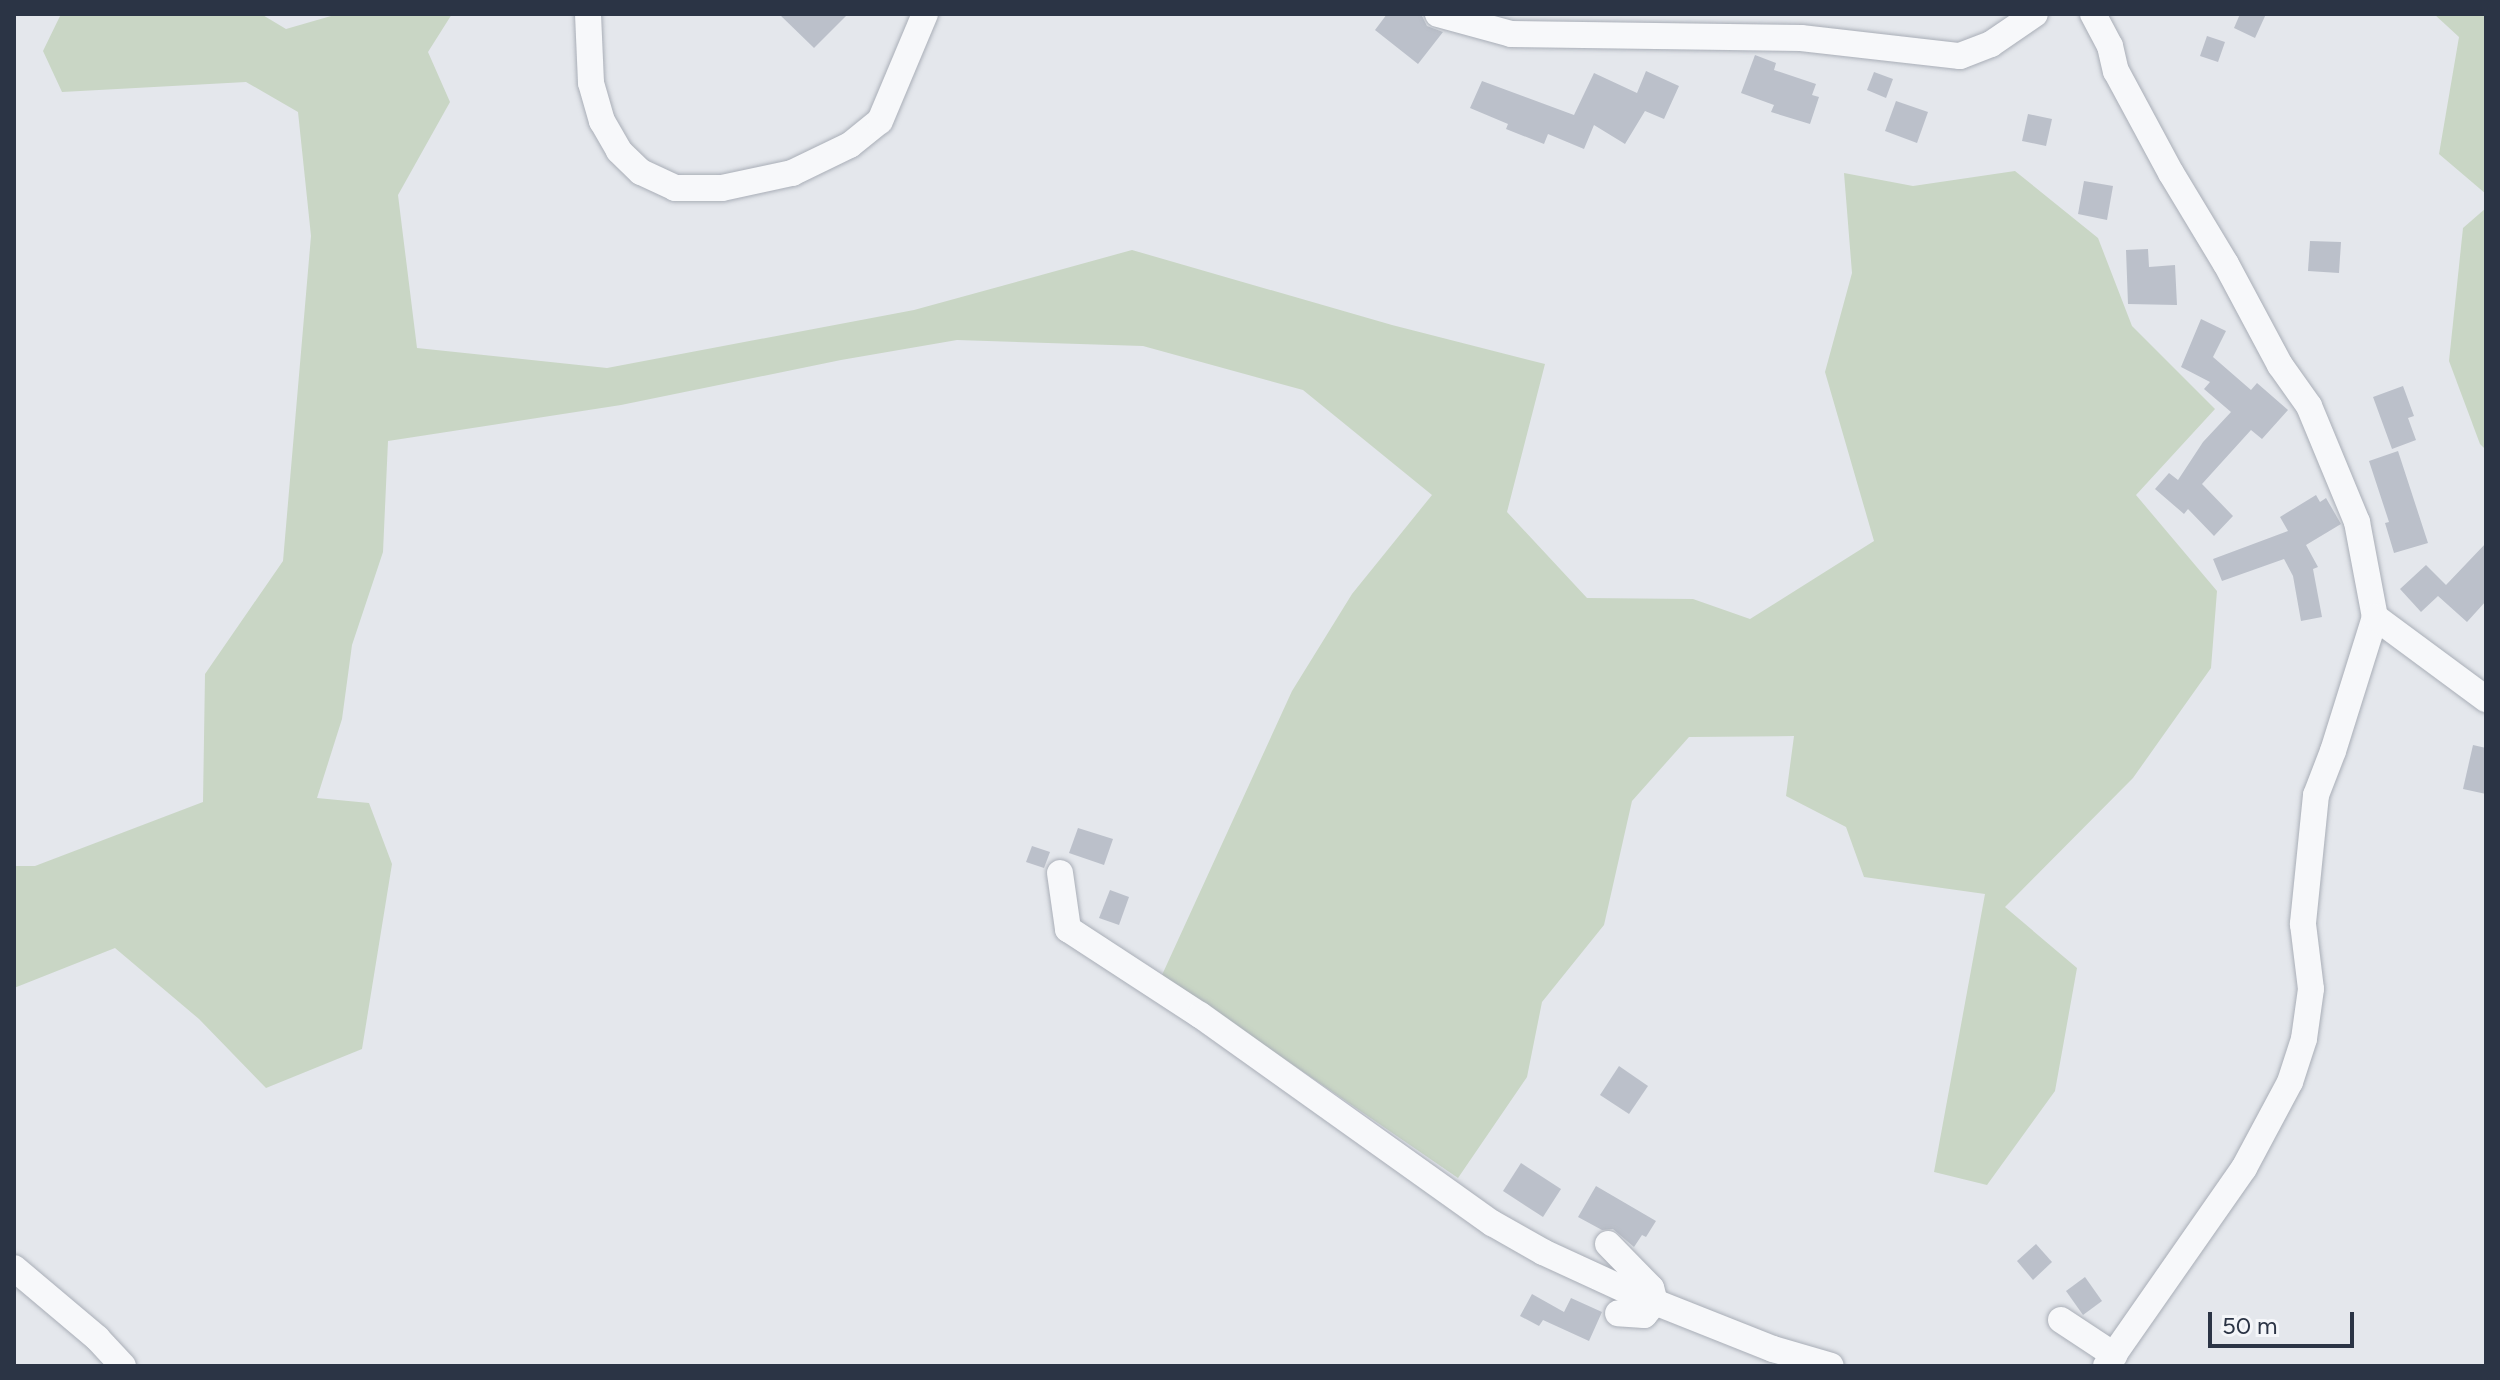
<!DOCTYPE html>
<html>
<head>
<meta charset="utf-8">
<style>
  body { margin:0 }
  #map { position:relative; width:2500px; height:1380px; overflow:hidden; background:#e4e7ec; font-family:Figtree,sans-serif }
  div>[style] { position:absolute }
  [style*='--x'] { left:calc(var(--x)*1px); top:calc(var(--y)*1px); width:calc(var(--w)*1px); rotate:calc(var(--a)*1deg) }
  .green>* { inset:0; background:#c9d6c5 }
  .building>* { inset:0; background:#bbc0ca }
  .roads { filter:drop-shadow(0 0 2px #a9aeb7) drop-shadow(0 0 2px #a9aeb7) }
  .minor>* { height:26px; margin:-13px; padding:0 13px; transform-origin:13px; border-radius:13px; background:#f7f8fa }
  span { translate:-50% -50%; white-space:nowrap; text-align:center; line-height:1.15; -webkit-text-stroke:6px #f4f6f9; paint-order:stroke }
  .frame { position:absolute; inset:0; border:16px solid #2b3445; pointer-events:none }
  .scale { position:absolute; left:2208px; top:1312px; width:146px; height:36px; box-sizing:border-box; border:4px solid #2b3445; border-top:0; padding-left:10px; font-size:24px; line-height:28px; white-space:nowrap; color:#2b3445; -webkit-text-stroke:6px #f4f6f9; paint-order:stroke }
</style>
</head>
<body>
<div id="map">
  <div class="green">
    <i style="clip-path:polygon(61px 14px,261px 14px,286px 29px,338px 14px,452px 14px,428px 52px,450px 102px,398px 195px,417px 348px,607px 368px,914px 310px,1132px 250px,1392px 325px,1545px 364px,1507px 512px,1587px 598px,1693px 599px,1750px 619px,1874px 541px,1825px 372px,1852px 273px,1844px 173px,1913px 186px,2015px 171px,2098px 238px,2132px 326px,2215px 409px,2136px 495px,2217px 591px,2211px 668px,2133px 778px,2005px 907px,2077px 968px,2055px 1091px,1987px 1185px,1934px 1172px,1985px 894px,1864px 877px,1846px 827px,1786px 796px,1794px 736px,1689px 737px,1632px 801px,1604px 925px,1542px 1002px,1527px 1077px,1458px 1178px,1162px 975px,1292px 691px,1352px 594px,1432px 495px,1303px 390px,1143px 346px,957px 340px,841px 360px,621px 405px,388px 441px,383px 552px,352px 645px,342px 719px,317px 798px,369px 803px,392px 864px,362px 1049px,266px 1088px,199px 1019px,115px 948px,14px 988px,14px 866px,35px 866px,203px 802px,205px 674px,283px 561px,311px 236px,298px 112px,246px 82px,62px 92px,43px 51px)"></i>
    <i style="clip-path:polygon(2434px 14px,2486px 14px,2486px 194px,2439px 154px,2459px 37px)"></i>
    <i style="clip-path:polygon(2486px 208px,2486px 450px,2480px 444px,2449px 361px,2463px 228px)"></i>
  </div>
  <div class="building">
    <i style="clip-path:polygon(779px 14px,848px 14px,814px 48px)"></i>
    <i style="clip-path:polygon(1387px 14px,1421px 14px,1427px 26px,1443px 32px,1418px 64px,1375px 30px)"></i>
    <i style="clip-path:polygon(2240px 14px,2266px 14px,2255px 38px,2234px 28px)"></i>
    <i style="clip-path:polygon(2207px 36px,2225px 42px,2218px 62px,2200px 56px)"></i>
    <i style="clip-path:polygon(1755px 55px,1776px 63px,1774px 70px,1816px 84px,1812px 95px,1819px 97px,1810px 124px,1771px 112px,1774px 105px,1741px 93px)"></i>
    <i style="clip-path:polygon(1646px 71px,1679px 86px,1664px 119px,1645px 111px,1625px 144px,1594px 125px,1584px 149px,1548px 134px,1544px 144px,1506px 129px,1508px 124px,1470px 108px,1482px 81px,1574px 115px,1594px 73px,1637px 93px)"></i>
    <i style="clip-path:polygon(1874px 72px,1893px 79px,1886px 98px,1867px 90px)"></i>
    <i style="clip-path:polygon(1896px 101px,1928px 112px,1917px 143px,1885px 131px)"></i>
    <i style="clip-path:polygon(2028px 114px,2052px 119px,2046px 146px,2022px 141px)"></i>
    <i style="clip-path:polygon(2084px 181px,2113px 186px,2107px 220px,2078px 214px)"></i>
    <i style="clip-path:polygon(2310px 241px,2341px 242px,2339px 273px,2308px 271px)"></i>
    <i style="clip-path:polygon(2148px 249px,2149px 267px,2175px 265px,2177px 305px,2128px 304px,2126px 250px)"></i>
    <i style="clip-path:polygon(2201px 319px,2226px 331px,2213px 357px,2251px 390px,2257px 383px,2288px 410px,2262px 439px,2251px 430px,2202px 484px,2233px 516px,2214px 536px,2188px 509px,2184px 514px,2155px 489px,2169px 473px,2178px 480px,2203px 442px,2231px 412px,2204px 389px,2210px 382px,2181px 367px)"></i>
    <i style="clip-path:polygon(2403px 386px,2414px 416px,2408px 418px,2416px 440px,2392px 449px,2373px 397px)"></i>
    <i style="clip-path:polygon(2398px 451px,2428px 543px,2394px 553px,2385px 523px,2389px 522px,2369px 461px)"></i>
    <i style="clip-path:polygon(2316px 495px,2320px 502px,2326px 498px,2341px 524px,2306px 545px,2318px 567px,2313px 569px,2322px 617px,2301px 621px,2293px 576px,2284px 559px,2222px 581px,2213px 559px,2288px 531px,2280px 517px)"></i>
    <i style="clip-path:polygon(2486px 543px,2486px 601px,2467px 622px,2438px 596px,2421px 612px,2400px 589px,2426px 565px,2446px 585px)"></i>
    <i style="clip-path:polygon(2473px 745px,2486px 748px,2486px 794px,2463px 789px)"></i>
    <i style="clip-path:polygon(1078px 828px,1113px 839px,1104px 865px,1069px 853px)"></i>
    <i style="clip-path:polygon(1032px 846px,1050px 852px,1044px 868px,1026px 862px)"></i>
    <i style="clip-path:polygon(1110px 890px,1129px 897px,1119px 925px,1099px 918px)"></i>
    <i style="clip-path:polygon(1619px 1066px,1648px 1086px,1629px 1114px,1600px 1095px)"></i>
    <i style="clip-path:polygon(1521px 1163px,1561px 1189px,1543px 1217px,1503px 1191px)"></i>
    <i style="clip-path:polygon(1596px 1186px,1656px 1221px,1646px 1237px,1642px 1235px,1634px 1247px,1613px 1229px,1602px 1230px,1578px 1217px)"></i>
    <i style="clip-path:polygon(2036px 1244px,2052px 1262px,2033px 1280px,2017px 1261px)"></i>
    <i style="clip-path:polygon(2085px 1277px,2102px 1301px,2083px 1315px,2066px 1291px)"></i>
    <i style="clip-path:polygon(1532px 1294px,1564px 1312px,1571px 1298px,1602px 1312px,1589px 1341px,1543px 1320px,1539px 1326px,1520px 1316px)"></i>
  </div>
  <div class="roads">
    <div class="minor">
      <i style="--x:588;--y:14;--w:69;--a:87.5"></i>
      <i style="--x:591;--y:83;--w:40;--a:74"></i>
      <i style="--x:602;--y:121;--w:34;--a:60"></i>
      <i style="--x:619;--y:151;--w:30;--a:44"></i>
      <i style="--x:641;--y:172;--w:38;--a:25"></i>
      <i style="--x:675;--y:188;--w:47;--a:0"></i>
      <i style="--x:722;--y:188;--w:72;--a:-12.1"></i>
      <i style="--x:792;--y:173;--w:64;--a:-25.8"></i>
      <i style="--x:850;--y:145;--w:38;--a:-39"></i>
      <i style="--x:880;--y:121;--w:116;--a:-67.2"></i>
      <i style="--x:1438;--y:14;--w:76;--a:15.3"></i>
      <i style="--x:1511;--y:34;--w:290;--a:0.8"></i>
      <i style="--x:1801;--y:38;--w:160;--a:6.5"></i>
      <i style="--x:1960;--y:56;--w:33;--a:-21"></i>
      <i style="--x:1991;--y:44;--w:53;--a:-34.3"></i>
      <i style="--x:2093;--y:14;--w:36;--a:62"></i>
      <i style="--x:2110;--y:46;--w:26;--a:77"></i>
      <i style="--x:2116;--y:71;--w:116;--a:61.7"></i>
      <i style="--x:2171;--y:173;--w:106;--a:58.9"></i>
      <i style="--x:2226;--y:264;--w:115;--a:61.9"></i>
      <i style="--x:2280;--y:365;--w:50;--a:54.7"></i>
      <i style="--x:2309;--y:406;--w:126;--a:67.5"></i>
      <i style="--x:2357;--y:522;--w:97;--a:79.3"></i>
      <i style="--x:2375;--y:617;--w:140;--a:107.4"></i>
      <i style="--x:2333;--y:751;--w:47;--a:111.1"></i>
      <i style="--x:2316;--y:795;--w:130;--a:95.8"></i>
      <i style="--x:2303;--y:924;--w:65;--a:83"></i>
      <i style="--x:2311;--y:989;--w:50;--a:98"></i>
      <i style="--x:2304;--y:1039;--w:45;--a:108"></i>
      <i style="--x:2290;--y:1082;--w:98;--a:118.1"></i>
      <i style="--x:2244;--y:1168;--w:241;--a:124.9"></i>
      <i style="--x:2375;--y:617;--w:138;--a:36.5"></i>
      <i style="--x:1060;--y:873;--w:57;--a:81.9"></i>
      <i style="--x:1068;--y:929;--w:158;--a:33.1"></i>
      <i style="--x:1200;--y:1015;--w:359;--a:35.5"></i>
      <i style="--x:1492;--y:1223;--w:59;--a:29.6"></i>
      <i style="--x:1543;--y:1252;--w:98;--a:24.7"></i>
      <i style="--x:1632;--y:1293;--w:152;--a:21.7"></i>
      <i style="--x:1773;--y:1349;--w:60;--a:16.3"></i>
      <i style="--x:1608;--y:1244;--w:62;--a:45.7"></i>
      <i style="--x:1651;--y:1288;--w:15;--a:74"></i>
      <i style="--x:1655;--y:1302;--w:17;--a:130"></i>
      <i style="--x:1644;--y:1315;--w:26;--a:-176"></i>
      <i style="--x:14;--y:1268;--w:109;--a:40.1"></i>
      <i style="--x:97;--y:1338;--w:38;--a:47"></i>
      <i style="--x:2061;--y:1320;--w:64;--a:33.4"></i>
    </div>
  </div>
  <div class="frame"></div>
  <div class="scale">50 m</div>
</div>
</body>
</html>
